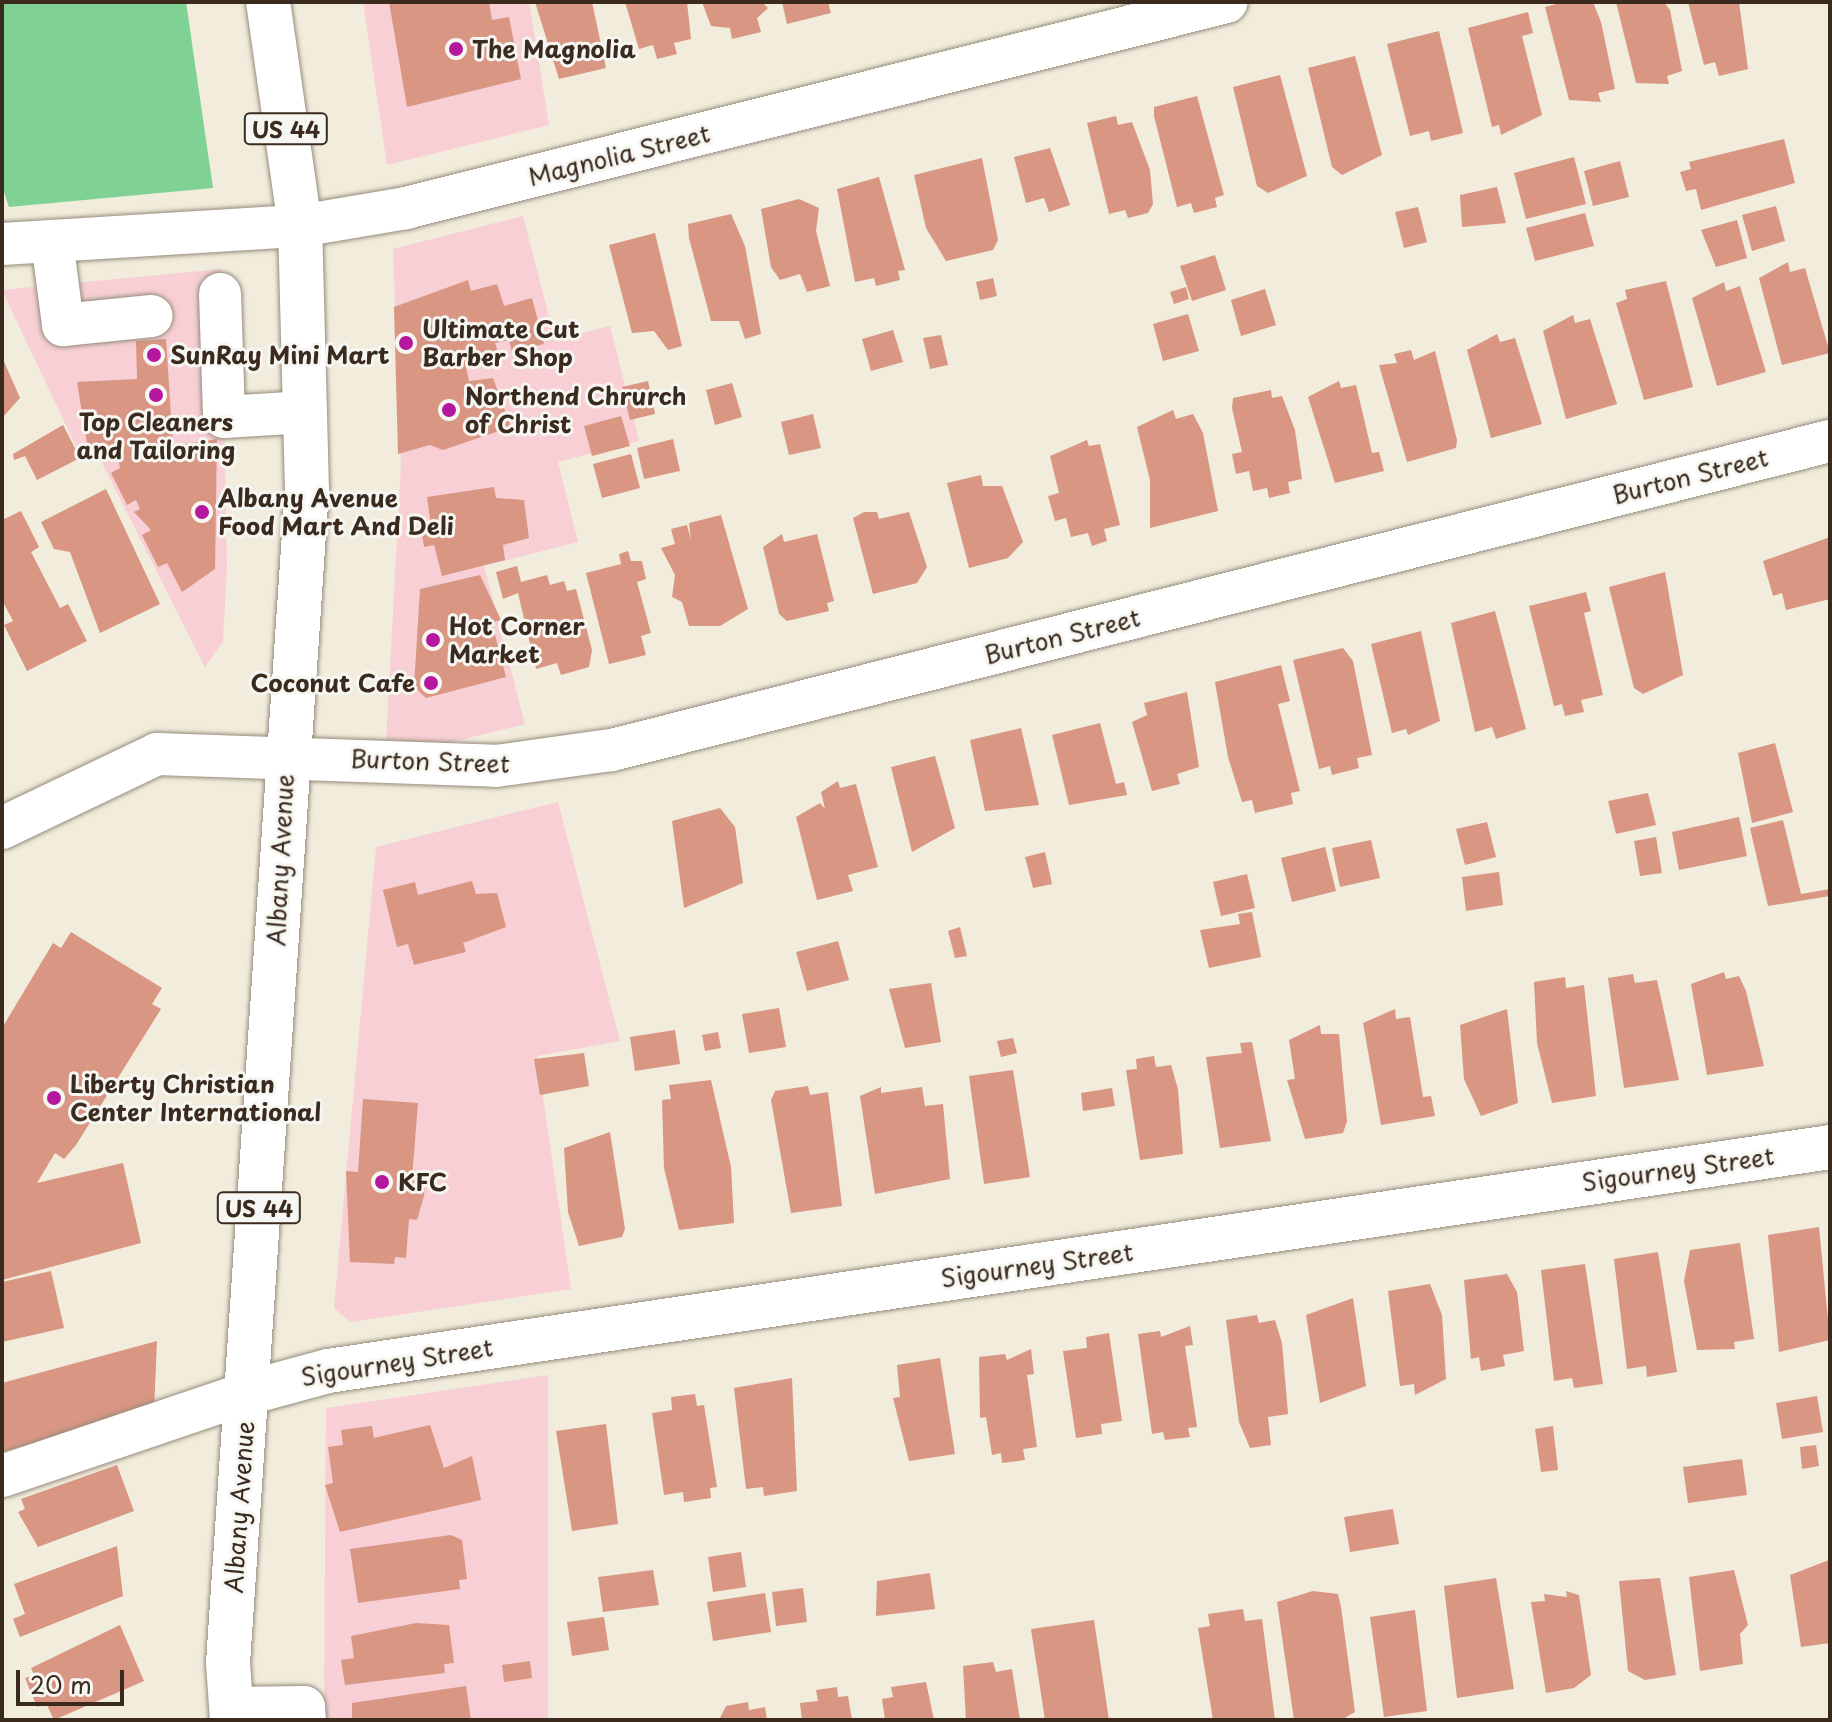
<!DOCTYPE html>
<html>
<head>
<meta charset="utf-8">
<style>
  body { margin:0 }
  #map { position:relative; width:1832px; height:1722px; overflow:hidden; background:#f1ecdb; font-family:"Playpen Sans",sans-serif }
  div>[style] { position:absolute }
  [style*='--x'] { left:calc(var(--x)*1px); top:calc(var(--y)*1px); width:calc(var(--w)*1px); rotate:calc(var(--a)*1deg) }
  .built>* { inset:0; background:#f7cfd4 }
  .green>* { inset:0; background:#7fd294 }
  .building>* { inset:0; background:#d89683 }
  .roads { filter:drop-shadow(0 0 2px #968b7c) drop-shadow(0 0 2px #968b7c) }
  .minor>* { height:42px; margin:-21px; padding:0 21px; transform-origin:21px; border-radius:21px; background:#fff }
  .major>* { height:44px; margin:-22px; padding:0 22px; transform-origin:22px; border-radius:22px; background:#fff }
  .highway>* { height:44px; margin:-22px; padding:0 22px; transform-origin:22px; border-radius:22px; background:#fff }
  .dots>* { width:22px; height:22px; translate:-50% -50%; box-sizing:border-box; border:4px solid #f6f6f2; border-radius:50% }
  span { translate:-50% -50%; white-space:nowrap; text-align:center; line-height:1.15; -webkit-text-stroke:6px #f6f6f2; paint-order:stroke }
  .shield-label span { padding:2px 6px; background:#f6f6f2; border:2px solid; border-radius:6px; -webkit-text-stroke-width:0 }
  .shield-label { font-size:22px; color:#3b2a1e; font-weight:700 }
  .poi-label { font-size:24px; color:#3b2a1e; font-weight:700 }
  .left { translate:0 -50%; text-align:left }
  .right { translate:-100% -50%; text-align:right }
  .street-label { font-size:24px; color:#3b2a1e }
  .frame { position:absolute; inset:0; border:4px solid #3b2a1e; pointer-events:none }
  .scale { position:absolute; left:16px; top:1670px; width:108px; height:36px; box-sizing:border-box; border:4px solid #3b2a1e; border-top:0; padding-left:10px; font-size:24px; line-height:28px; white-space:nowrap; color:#3b2a1e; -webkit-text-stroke:6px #f6f6f2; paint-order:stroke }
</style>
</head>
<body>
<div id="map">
  <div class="built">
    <i style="clip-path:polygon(363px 2px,529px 2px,549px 125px,387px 165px)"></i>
    <i style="clip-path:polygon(523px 216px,555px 340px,610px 326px,639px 441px,558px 462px,578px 542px,484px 566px,525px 724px,403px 754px,386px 741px,401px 464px,393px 249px)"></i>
    <i style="clip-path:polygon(221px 269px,227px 565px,223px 641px,205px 667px,98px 455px,81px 457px,2px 290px)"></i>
    <i style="clip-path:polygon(558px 802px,620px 1041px,537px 1056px,571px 1289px,351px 1322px,334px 1308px,376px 847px)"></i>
    <i style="clip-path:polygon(548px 1375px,548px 1720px,324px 1720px,326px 1408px)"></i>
  </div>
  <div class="green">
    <i style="clip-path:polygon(2px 2px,186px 2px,213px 188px,9px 207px,2px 186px)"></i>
  </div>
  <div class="building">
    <i style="clip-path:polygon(389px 2px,489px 2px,492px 20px,509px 17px,521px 79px,407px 107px)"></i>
    <i style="clip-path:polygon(535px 2px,592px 2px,606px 68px,559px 79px)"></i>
    <i style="clip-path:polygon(625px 2px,687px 2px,691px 39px,674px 43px,677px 54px,657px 59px,653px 45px,639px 49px)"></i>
    <i style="clip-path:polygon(702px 2px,762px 2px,768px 8px,757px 18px,761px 32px,732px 39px,730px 28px,711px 26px)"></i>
    <i style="clip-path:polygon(782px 2px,828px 2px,831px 13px,787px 24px)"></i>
    <i style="clip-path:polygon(1564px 2px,1593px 2px,1601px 22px,1615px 89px,1598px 93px,1601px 102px,1569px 100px,1545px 7px)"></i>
    <i style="clip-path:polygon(1616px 2px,1664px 2px,1670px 10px,1682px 71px,1667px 76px,1669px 84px,1636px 83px)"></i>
    <i style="clip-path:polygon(1688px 2px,1739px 2px,1748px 69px,1719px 76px,1715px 62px,1704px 65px)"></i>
    <i style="clip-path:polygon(1528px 12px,1533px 33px,1522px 36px,1542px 115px,1501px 135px,1499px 125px,1492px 127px,1468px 28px)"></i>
    <i style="clip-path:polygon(1439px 31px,1463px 133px,1431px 141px,1429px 131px,1410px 136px,1387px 44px)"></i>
    <i style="clip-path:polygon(1355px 56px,1382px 155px,1342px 175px,1332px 167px,1308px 68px)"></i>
    <i style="clip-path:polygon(1280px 75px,1307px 176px,1268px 193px,1257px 186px,1233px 87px)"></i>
    <i style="clip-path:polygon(1197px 96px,1224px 195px,1215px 198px,1217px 207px,1194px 213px,1191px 203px,1177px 207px,1154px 116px,1154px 107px)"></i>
    <i style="clip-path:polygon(1116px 116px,1118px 125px,1132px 122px,1150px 170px,1153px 204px,1148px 213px,1128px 218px,1125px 210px,1109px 214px,1087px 123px)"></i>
    <i style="clip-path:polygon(1784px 139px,1795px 183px,1701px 210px,1696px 189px,1686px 191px,1680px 172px,1691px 169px,1689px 162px)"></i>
    <i style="clip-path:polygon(1050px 148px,1070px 205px,1049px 212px,1044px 198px,1026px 203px,1014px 157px)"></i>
    <i style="clip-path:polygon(1574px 157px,1586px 204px,1526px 219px,1514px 173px)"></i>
    <i style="clip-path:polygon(982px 158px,998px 240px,993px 250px,946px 261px,926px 228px,914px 175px)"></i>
    <i style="clip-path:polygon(1620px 161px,1629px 197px,1593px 206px,1584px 171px)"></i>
    <i style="clip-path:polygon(879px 177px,905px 270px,898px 271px,900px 280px,876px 286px,874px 278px,855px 282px,837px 189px)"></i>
    <i style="clip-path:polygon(1497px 187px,1506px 223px,1462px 227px,1460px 195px)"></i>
    <i style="clip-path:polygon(799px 199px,819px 208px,816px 231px,830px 286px,807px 292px,800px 274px,780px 280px,771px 267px,761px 209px)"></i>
    <i style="clip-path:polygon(1776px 206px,1785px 241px,1752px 251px,1742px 215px)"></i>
    <i style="clip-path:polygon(1418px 207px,1427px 242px,1404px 248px,1395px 212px)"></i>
    <i style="clip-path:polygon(1585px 213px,1594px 246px,1535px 261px,1526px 228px)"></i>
    <i style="clip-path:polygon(731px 214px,745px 246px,761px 334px,745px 339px,739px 321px,711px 321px,689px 238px,688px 224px)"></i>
    <i style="clip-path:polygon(1737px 220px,1747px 258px,1716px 267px,1701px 230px)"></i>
    <i style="clip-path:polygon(655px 233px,682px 346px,668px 350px,654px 331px,632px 333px,609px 245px)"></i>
    <i style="clip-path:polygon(1215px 255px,1226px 290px,1192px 301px,1180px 266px)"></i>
    <i style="clip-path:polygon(1788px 262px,1790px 272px,1805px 268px,1830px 353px,1782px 365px,1759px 278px)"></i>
    <i style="clip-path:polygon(993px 278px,997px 296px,980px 300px,976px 282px)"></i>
    <i style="clip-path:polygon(468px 280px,471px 291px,497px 284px,504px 306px,532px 298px,544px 344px,512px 352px,509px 340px,495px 343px,498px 352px,466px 367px,469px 381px,493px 378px,511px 427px,443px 450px,430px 445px,398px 454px,394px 307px)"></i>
    <i style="clip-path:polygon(1666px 281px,1693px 387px,1644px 400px,1616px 303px,1627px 299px,1625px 290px)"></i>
    <i style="clip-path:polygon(1724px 282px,1726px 291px,1740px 286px,1766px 372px,1717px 386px,1692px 298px)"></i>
    <i style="clip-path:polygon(1186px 287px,1189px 299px,1174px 304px,1170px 292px)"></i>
    <i style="clip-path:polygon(1265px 289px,1276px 325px,1241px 336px,1231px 300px)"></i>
    <i style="clip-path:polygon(1188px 314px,1199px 351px,1163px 361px,1153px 324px)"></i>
    <i style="clip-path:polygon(1573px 315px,1575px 323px,1590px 319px,1617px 404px,1566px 419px,1543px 331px)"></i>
    <i style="clip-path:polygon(893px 330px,903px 362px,871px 371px,862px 339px)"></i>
    <i style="clip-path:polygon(1497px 334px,1500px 342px,1515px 338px,1542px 424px,1491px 438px,1467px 350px)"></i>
    <i style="clip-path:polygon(941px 335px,948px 365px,930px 369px,923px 338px)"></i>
    <i style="clip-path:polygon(166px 339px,173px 446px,217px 439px,215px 569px,182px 592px,167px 563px,158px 567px,142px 535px,151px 530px,134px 512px,140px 509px,136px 500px,127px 505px,111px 473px,120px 468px,117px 453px,89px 456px,77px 382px,137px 379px,136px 341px)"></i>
    <i style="clip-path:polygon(1411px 350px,1414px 360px,1435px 351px,1457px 440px,1456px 448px,1407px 462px,1379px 365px,1397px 363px,1394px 354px)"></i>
    <i style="clip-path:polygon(2px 357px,20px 398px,2px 418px)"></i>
    <i style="clip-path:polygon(648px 381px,655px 414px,630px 420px,622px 387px)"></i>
    <i style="clip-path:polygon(1339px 381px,1341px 388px,1356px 385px,1372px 453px,1379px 452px,1384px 471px,1335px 483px,1308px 397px)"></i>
    <i style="clip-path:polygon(732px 383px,742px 417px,715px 425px,706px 390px)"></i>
    <i style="clip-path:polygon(1271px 390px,1272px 398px,1282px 396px,1295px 430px,1302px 479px,1288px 482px,1290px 493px,1269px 498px,1267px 488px,1253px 491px,1249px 471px,1236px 474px,1232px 454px,1242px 452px,1232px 408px,1233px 398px)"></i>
    <i style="clip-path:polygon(1173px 410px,1176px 419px,1193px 414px,1203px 433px,1218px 511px,1150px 528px,1150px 480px,1137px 427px)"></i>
    <i style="clip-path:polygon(813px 414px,821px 448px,789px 455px,781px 422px)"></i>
    <i style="clip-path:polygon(621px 416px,630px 446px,592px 456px,584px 426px)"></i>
    <i style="clip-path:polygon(63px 425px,80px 458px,37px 480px,25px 456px,14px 460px,13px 454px)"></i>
    <i style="clip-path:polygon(673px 439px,680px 471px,644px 479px,637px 448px)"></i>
    <i style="clip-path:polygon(1087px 440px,1089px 446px,1100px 444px,1120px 525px,1104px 529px,1107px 541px,1092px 546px,1088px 533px,1071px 537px,1066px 518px,1055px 521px,1048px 496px,1059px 493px,1050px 456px)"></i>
    <i style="clip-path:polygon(631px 454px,640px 488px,602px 498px,593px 464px)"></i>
    <i style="clip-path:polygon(981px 475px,983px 486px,1002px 486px,1023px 542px,1008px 558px,969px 568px,947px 483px)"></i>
    <i style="clip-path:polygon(494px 487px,496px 498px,524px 500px,529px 538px,503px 545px,505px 560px,442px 576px,434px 545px,424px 547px,421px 526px,431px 525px,427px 497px)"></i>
    <i style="clip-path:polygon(106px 489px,160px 604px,100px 633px,70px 552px,54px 549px,41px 522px)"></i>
    <i style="clip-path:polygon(21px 511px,39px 547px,31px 552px,60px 608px,68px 604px,87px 641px,27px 671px,4px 625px,13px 621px,2px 600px,2px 520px)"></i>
    <i style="clip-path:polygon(864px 512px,877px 512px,879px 519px,909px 512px,927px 567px,917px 583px,873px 594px,853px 518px)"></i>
    <i style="clip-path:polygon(721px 515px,748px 609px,720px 626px,689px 626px,682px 602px,672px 597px,675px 575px,661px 548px,675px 544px,671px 529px,687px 525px,691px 540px,689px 523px)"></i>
    <i style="clip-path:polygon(782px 534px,784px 542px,817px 534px,834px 601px,827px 603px,829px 611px,787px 621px,779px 614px,763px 547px)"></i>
    <i style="clip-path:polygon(1830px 537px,1830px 599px,1786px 610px,1782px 593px,1773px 596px,1763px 561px)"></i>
    <i style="clip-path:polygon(628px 551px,631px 561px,642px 561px,646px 579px,637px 582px,651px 633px,641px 636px,646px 655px,609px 664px,586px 573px,621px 564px,619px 554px)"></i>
    <i style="clip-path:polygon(517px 566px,521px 582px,547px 575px,550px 585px,564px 581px,567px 591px,576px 589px,592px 650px,589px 667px,561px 675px,557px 663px,536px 669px,518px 593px,503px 599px,496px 572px)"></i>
    <i style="clip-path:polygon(1665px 572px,1683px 675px,1643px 694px,1634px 688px,1609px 587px)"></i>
    <i style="clip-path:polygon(480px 575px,501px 620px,492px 623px,506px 677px,426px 698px,414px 687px,420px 589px)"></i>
    <i style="clip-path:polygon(1586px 592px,1591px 611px,1584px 613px,1603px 695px,1581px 700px,1584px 712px,1565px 716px,1562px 704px,1554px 706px,1529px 606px)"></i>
    <i style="clip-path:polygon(1495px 611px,1526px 729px,1496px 739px,1492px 727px,1475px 732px,1451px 623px)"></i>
    <i style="clip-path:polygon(1421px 631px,1440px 721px,1408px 735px,1406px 729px,1392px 733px,1371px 644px)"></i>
    <i style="clip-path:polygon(1343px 648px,1353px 661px,1372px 755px,1357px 758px,1359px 768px,1332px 775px,1330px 766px,1319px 769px,1293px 660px)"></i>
    <i style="clip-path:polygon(1281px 665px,1290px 701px,1278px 704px,1300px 791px,1291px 793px,1293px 804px,1255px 813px,1252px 800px,1242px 802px,1228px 757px,1215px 682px)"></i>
    <i style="clip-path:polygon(1187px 692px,1199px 767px,1177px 774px,1180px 784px,1152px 791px,1132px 722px,1147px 715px,1144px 703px)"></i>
    <i style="clip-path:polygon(1100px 723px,1116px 784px,1124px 782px,1127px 795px,1069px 805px,1052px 735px)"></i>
    <i style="clip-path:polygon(1021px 728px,1039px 805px,985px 811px,970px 740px)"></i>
    <i style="clip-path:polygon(1775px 743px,1793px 812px,1752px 823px,1738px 753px)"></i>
    <i style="clip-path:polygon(935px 756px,955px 828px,912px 852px,891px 767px)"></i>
    <i style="clip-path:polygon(838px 781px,840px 788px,856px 784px,878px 867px,848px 875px,853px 891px,817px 900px,796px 817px,820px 803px,825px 809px,821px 792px)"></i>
    <i style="clip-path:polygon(1648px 793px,1656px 825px,1616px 834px,1608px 801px)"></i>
    <i style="clip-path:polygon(720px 808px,735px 827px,743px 883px,684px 908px,672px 821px)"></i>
    <i style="clip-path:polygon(1739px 817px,1747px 856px,1679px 870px,1672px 832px)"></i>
    <i style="clip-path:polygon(1783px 820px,1801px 894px,1830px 889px,1830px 896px,1768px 906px,1750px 828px)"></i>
    <i style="clip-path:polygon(1487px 822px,1496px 857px,1465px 865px,1456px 829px)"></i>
    <i style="clip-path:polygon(1656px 837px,1662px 873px,1640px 876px,1634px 841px)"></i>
    <i style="clip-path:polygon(1371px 840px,1380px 878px,1340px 887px,1332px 848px)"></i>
    <i style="clip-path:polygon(1325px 847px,1336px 891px,1292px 902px,1281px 858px)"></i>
    <i style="clip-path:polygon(1045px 852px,1052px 884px,1033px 888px,1025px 857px)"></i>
    <i style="clip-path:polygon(1499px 872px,1503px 905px,1466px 911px,1462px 877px)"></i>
    <i style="clip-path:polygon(1247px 874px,1255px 908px,1221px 916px,1213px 882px)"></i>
    <i style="clip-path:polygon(472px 881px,476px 894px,497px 893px,506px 927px,463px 943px,466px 952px,414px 965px,408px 944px,397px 947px,383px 890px,415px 882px,418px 895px)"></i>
    <i style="clip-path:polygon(1252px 912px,1261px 957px,1209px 968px,1200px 930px,1240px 924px,1238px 914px)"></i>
    <i style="clip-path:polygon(960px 927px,967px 956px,955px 958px,948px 931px)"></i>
    <i style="clip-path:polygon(71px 932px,162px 988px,152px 1004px,161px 1009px,76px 1145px,64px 1159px,55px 1153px,37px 1183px,123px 1163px,141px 1243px,2px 1280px,2px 1028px,53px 943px,61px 948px)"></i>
    <i style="clip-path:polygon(838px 941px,849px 980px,807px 991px,796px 952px)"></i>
    <i style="clip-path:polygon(1724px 972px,1726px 979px,1739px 976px,1746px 991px,1764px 1066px,1707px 1075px,1691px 984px)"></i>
    <i style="clip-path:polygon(1633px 974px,1635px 983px,1657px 980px,1679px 1080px,1624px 1088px,1608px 978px)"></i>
    <i style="clip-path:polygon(1565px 977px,1566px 988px,1584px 985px,1596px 1096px,1552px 1103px,1537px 1043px,1534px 982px)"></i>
    <i style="clip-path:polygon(931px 983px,941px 1042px,905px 1048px,889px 989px)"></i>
    <i style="clip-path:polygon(779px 1008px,786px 1047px,749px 1053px,742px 1014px)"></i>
    <i style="clip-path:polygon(1395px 1009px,1396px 1019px,1410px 1017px,1423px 1097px,1431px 1096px,1435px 1116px,1381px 1125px,1363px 1023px)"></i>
    <i style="clip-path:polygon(1507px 1009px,1518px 1103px,1481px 1116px,1464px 1079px,1460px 1025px)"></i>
    <i style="clip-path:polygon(1320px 1025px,1321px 1034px,1339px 1034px,1347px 1121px,1343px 1133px,1305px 1139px,1287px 1080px,1295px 1079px,1289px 1040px)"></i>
    <i style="clip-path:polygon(675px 1030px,680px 1064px,635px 1071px,630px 1037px)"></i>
    <i style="clip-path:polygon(718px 1032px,721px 1048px,705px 1051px,702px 1035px)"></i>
    <i style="clip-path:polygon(1013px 1038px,1017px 1053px,1001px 1057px,997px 1041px)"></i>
    <i style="clip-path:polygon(1252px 1042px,1271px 1141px,1220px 1148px,1206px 1057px,1242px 1053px,1240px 1043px)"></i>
    <i style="clip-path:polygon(584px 1053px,589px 1086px,540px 1095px,534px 1059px)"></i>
    <i style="clip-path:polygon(1154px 1056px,1156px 1067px,1171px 1065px,1178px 1089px,1183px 1154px,1140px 1160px,1126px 1070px,1137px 1069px,1136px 1059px)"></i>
    <i style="clip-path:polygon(1013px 1070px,1030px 1177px,984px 1184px,969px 1076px)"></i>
    <i style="clip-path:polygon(711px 1080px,731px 1167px,734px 1223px,679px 1230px,664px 1168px,662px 1100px,671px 1099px,669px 1085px)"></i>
    <i style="clip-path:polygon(808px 1086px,810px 1095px,828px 1092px,842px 1206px,791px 1213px,771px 1100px,775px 1091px)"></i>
    <i style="clip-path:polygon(881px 1087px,881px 1093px,922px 1087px,925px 1106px,943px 1104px,950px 1179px,875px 1194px,860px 1096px)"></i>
    <i style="clip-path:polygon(1112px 1088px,1115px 1106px,1083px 1111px,1081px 1093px)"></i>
    <i style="clip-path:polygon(363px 1099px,418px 1103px,412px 1178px,425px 1185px,424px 1196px,417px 1220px,409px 1219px,406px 1258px,395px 1257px,394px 1264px,350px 1262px,346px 1171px,358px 1172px)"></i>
    <i style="clip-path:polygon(610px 1132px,625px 1229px,622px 1237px,579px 1246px,568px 1212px,564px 1148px)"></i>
    <i style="clip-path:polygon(1819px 1227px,1830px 1340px,1779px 1352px,1768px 1235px)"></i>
    <i style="clip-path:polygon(1740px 1243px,1754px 1339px,1734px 1342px,1735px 1349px,1697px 1350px,1684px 1281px,1690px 1250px)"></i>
    <i style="clip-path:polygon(1658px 1252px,1677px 1372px,1647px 1377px,1646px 1366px,1627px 1369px,1614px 1259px)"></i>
    <i style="clip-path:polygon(1585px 1264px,1603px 1384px,1574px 1388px,1572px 1378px,1554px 1381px,1541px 1270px)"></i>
    <i style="clip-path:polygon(51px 1271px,64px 1328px,2px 1342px,2px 1282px)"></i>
    <i style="clip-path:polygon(1507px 1274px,1517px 1292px,1524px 1351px,1503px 1355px,1505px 1366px,1481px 1371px,1479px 1357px,1471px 1359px,1464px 1280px)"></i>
    <i style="clip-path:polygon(1430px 1284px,1442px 1315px,1446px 1379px,1415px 1395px,1414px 1384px,1400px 1386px,1388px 1291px)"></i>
    <i style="clip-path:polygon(1353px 1298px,1366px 1386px,1320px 1403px,1306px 1315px)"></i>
    <i style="clip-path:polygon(1257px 1315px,1259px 1323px,1275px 1320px,1282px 1343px,1288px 1414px,1268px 1417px,1271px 1445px,1250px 1448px,1239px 1422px,1226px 1320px)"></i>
    <i style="clip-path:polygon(1190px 1326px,1193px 1345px,1185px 1346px,1197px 1427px,1188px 1428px,1190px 1437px,1165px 1440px,1163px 1432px,1152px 1434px,1138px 1334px,1160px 1331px,1161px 1337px)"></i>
    <i style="clip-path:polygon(1109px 1333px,1122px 1421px,1101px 1424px,1102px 1434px,1076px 1438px,1063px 1351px,1087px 1348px,1086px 1337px)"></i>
    <i style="clip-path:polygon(157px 1341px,154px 1410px,2px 1452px,2px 1383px)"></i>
    <i style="clip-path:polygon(1031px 1349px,1034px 1374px,1027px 1375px,1037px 1447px,1023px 1449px,1025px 1460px,1002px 1463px,1001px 1453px,992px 1455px,986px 1417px,980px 1418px,979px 1357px,1005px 1354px,1007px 1360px)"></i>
    <i style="clip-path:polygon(940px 1358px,955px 1454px,909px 1461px,893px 1398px,900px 1397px,897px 1365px)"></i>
    <i style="clip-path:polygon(792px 1378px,797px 1491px,764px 1496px,763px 1487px,746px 1489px,734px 1388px)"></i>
    <i style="clip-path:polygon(695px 1394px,697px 1406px,704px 1405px,717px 1487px,710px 1488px,711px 1498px,684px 1502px,683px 1492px,664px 1495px,652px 1413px,672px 1410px,671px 1397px)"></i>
    <i style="clip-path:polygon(1817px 1396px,1823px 1432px,1782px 1439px,1776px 1403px)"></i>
    <i style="clip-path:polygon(606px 1424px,618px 1524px,572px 1531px,556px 1431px)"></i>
    <i style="clip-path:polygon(430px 1425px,444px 1468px,472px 1456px,481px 1500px,340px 1532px,325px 1485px,333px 1483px,328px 1447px,343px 1445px,341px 1430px,372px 1426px,374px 1438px)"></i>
    <i style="clip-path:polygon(1553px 1426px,1558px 1470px,1541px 1472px,1535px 1429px)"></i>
    <i style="clip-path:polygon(1816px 1445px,1819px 1466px,1802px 1469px,1800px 1447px)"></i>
    <i style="clip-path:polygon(1742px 1459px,1747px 1495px,1688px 1503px,1683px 1467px)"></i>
    <i style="clip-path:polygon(117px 1465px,134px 1511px,38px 1547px,18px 1512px,25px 1509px,21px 1499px)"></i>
    <i style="clip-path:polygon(1393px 1509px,1399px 1544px,1350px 1552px,1344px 1517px)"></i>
    <i style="clip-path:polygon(451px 1535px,462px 1540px,467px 1579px,459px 1580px,460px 1589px,358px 1603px,350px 1549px)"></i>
    <i style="clip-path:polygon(117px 1546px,123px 1596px,20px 1637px,13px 1619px,25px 1614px,14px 1584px)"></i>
    <i style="clip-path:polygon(741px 1552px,746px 1587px,713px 1592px,708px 1557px)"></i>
    <i style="clip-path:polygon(1829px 1560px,1830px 1643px,1801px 1647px,1790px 1575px)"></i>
    <i style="clip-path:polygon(653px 1570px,659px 1605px,603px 1612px,598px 1577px)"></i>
    <i style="clip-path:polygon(1734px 1570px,1748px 1625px,1740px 1634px,1743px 1664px,1700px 1671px,1689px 1577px)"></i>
    <i style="clip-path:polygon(930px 1573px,935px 1609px,876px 1616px,877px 1581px)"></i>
    <i style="clip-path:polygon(1496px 1578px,1514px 1689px,1457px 1698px,1444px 1586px)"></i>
    <i style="clip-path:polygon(1660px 1578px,1676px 1675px,1645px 1680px,1628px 1671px,1619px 1581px)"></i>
    <i style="clip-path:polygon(803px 1588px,807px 1622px,776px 1626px,772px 1592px)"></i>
    <i style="clip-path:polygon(1313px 1591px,1338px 1594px,1341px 1607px,1355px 1712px,1341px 1720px,1294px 1720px,1277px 1602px)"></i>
    <i style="clip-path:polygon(1566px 1591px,1579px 1595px,1591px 1675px,1574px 1688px,1546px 1693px,1531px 1602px,1545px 1601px,1544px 1594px,1567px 1597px)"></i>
    <i style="clip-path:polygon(765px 1593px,771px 1632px,713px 1641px,707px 1602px)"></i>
    <i style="clip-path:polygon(1243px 1609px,1245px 1621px,1262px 1619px,1275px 1720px,1213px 1720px,1198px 1628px,1210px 1626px,1208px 1614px)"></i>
    <i style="clip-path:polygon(1415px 1610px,1427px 1711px,1384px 1717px,1370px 1617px)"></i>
    <i style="clip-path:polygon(604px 1617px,609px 1650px,572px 1656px,567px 1622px)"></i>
    <i style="clip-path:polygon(1094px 1620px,1109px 1720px,1045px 1720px,1031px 1629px)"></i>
    <i style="clip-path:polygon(416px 1623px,449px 1625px,454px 1663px,444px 1664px,445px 1673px,345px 1685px,341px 1660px,354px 1658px,351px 1636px)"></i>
    <i style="clip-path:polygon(120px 1625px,144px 1681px,54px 1720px,46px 1703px,37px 1707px,25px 1678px,34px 1675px,31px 1668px)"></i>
    <i style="clip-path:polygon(530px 1661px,532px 1678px,504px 1682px,502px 1665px)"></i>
    <i style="clip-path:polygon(993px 1662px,996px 1672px,1012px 1669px,1020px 1720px,966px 1720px,963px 1666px)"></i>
    <i style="clip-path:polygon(926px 1682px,934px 1720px,885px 1720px,882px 1699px,893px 1697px,891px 1687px)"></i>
    <i style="clip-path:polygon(466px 1686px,471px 1720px,352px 1720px,352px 1703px)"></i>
    <i style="clip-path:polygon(837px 1687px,838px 1697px,848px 1696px,852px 1720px,802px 1720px,800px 1703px,818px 1701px,816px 1690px)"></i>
    <i style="clip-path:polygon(748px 1702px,749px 1710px,765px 1707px,767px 1720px,719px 1720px,726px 1706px)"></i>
  </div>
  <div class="roads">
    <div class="minor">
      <i style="--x:52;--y:241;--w:85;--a:82.5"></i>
      <i style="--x:63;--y:325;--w:89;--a:-5.8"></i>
      <i style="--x:2;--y:244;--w:299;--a:-3.5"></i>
      <i style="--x:300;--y:226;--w:108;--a:-9.6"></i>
      <i style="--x:406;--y:208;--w:846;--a:-14.09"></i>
      <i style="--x:220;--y:294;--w:123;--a:88.1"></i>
      <i style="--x:224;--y:417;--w:82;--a:-3.5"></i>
      <i style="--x:2;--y:828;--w:172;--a:-25.5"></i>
      <i style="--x:157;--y:754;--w:339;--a:2"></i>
      <i style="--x:496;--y:766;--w:117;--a:-7.9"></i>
      <i style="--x:612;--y:750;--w:1257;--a:-14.24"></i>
      <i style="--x:2;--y:1476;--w:259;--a:-18.7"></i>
      <i style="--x:231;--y:1708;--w:73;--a:-0.8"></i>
      <i style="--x:304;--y:1707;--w:13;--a:86"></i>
    </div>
    <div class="major">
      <i style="--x:247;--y:1393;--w:84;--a:-15.2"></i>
      <i style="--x:328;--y:1371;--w:1519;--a:-8.48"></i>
    </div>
    <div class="highway">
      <i style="--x:232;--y:1720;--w:57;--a:-94"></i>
      <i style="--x:228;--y:1663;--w:1176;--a:-86.15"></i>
      <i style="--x:307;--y:490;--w:264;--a:-91.5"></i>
      <i style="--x:300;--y:226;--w:226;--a:-98.1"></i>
    </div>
  </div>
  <div class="dots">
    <i style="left:456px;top:49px;background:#b5179e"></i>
    <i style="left:406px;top:343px;background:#b5179e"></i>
    <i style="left:154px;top:355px;background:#b5179e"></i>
    <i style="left:156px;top:395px;background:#b5179e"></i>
    <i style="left:449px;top:410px;background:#b5179e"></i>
    <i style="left:202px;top:512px;background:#b5179e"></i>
    <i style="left:433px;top:640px;background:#b5179e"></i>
    <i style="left:431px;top:683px;background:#b5179e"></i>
    <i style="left:54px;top:1098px;background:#b5179e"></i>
    <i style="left:382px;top:1182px;background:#b5179e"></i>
  </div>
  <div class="shield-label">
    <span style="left:286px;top:129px">US 44</span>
    <span style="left:259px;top:1208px">US 44</span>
  </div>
  <div class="poi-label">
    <span class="left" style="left:472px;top:49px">The Magnolia</span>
    <span class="left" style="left:422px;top:343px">Ultimate Cut<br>Barber Shop</span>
    <span class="left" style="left:170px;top:355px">SunRay Mini Mart</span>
    <span class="left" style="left:465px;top:410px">Northend Chrurch<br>of Christ</span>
    <span style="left:156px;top:436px">Top Cleaners<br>and Tailoring</span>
    <span class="left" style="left:218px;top:512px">Albany Avenue<br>Food Mart And Deli</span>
    <span class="left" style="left:449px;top:640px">Hot Corner<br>Market</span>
    <span class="right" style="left:415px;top:683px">Coconut Cafe</span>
    <span class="left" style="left:70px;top:1098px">Liberty Christian<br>Center International</span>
    <span class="left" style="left:398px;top:1182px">KFC</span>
  </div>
  <div class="street-label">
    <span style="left:619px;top:155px;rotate:-14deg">Magnolia Street</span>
    <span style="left:1690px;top:476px;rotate:-14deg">Burton Street</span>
    <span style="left:1062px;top:636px;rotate:-14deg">Burton Street</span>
    <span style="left:430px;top:761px;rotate:2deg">Burton Street</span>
    <span style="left:280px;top:860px;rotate:-87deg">Albany Avenue</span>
    <span style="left:1678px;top:1169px;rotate:-8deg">Sigourney Street</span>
    <span style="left:1037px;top:1265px;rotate:-8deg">Sigourney Street</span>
    <span style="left:397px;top:1362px;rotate:-9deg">Sigourney Street</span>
    <span style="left:239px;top:1507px;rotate:-86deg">Albany Avenue</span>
  </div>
  <div class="frame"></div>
  <div class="scale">20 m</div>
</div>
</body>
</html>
